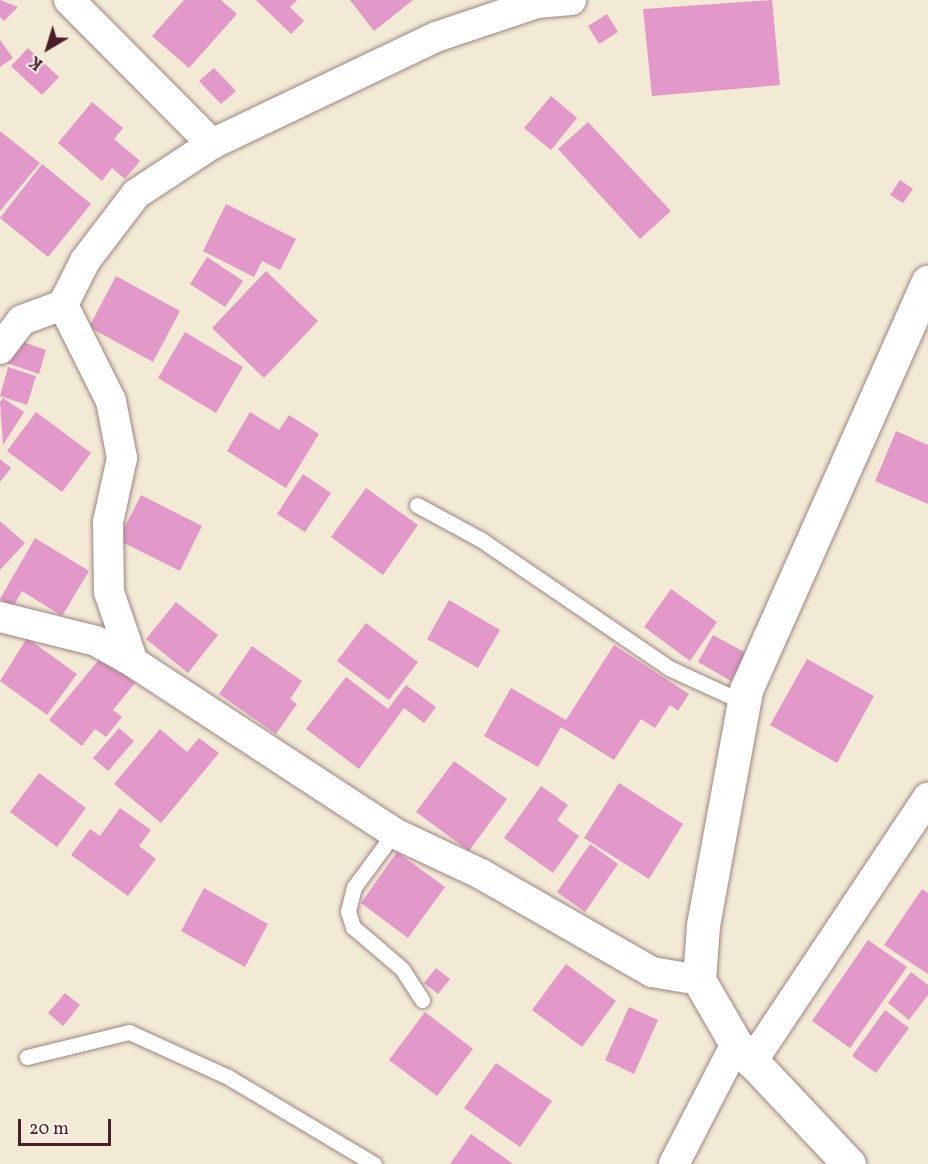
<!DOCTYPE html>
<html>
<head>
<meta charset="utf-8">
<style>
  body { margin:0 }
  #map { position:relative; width:928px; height:1164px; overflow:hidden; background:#f2ead5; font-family:Vollkorn,serif }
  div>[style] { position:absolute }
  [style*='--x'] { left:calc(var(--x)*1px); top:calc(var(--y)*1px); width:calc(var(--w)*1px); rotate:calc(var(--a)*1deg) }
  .building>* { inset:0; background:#e298c8 }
  .roads { filter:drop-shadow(0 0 2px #9e8480) drop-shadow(0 0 2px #9e8480) }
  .service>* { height:15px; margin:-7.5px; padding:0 7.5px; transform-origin:7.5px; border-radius:7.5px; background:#fff }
  .minor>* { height:30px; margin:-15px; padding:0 15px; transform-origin:15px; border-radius:15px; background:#fff }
  .tertiary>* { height:33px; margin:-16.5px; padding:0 16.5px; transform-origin:16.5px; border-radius:16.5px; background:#fff }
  span { translate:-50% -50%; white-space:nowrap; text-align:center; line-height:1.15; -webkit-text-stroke:4.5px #f7f3e8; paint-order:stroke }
  .north { position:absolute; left:18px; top:18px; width:60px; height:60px; -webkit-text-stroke:4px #f7f3e8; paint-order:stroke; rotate:218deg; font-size:16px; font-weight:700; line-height:24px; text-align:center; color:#4a1f2b }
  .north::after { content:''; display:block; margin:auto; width:21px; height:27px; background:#4a1f2b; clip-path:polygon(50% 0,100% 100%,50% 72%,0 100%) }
  .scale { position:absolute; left:18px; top:1119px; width:93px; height:27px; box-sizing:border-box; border:3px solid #4a1f2b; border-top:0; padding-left:8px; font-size:18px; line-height:21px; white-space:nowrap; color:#4a1f2b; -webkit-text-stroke:4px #f7f3e8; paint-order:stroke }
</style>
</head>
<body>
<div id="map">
  <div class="building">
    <i style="clip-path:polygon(0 0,18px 7px,4px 21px,0 17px)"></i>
    <i style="clip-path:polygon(184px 0,221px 0,237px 14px,189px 68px,152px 36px)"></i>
    <i style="clip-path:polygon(256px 0,297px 0,290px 7px,304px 21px,291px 34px)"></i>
    <i style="clip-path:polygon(350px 0,413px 0,374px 31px)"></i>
    <i style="clip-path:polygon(772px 0,780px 85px,652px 96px,643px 9px)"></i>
    <i style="clip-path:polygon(607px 14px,618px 32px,599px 44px,588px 26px)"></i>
    <i style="clip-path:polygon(0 40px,13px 58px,0 67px)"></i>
    <i style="clip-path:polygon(28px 48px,59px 77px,42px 95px,11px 66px)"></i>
    <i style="clip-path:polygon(214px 68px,236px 91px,221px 104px,199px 81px)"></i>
    <i style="clip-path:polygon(551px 96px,577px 118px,551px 150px,524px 128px)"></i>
    <i style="clip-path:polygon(92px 102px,123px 128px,114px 139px,140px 161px,125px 179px,112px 168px,102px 181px,58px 143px)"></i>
    <i style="clip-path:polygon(588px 122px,671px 211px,640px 239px,558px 149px)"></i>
    <i style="clip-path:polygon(0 131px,40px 163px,0 211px)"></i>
    <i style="clip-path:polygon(42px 164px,91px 204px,48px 257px,0 218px)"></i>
    <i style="clip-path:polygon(900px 180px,913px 189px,903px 203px,890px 195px)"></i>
    <i style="clip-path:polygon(226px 204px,296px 239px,280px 270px,262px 261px,254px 277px,203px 251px)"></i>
    <i style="clip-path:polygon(207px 257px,243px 281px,225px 307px,190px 284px)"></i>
    <i style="clip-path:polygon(266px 271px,318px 321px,264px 378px,212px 328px)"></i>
    <i style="clip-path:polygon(116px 276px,180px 311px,153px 362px,89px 327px)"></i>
    <i style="clip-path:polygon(185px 332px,243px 367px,216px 413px,158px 378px)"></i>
    <i style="clip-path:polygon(14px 339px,46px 350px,39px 374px,7px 363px)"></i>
    <i style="clip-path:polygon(8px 367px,36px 376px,27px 405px,0 396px)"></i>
    <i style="clip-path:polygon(3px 398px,24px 412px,3px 445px,0 402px)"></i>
    <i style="clip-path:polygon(36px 412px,91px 453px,62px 492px,7px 451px)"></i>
    <i style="clip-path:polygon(250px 412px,279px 430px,289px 415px,319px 434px,286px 488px,227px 451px)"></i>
    <i style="clip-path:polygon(896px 431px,928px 445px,928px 504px,875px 481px)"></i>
    <i style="clip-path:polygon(0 459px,11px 468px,0 482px)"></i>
    <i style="clip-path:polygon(303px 474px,331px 493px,305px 532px,277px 514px)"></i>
    <i style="clip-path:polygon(366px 488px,418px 525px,383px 575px,331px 537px)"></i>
    <i style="clip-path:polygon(141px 495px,202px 526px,180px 571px,118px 540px)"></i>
    <i style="clip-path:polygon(0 521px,25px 543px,0 570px)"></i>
    <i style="clip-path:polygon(35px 538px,89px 571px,62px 616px,22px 591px,13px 607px,0 599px)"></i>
    <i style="clip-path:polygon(671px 589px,717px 622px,690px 661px,644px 627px)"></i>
    <i style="clip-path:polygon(449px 600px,500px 630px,478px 668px,427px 639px)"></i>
    <i style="clip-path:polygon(176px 602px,218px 635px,188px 673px,146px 639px)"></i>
    <i style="clip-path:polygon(366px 623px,418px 662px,389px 700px,337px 661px)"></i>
    <i style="clip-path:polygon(713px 635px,746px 653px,731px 681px,698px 662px)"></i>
    <i style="clip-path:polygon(27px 638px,77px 674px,47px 715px,0 681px)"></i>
    <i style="clip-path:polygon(614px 645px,689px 694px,678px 711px,670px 705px,655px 728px,641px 719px,614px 760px,561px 727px,538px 767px,484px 736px,511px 688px,566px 720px)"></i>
    <i style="clip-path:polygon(252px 646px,302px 681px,290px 699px,297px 704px,276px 734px,219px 694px)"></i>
    <i style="clip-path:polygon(102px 656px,135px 683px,113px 710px,122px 717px,106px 737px,95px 729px,82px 746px,49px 720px)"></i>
    <i style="clip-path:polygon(807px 659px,874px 696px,837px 763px,770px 725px)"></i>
    <i style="clip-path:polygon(346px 677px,388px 709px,406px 685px,436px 707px,424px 723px,404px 708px,359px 769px,306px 729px)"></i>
    <i style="clip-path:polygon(119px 728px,134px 741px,108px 771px,93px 758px)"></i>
    <i style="clip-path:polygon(160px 729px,187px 752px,199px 738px,219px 753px,161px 823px,114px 784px)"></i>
    <i style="clip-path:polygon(454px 761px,507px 799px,469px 851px,416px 812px)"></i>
    <i style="clip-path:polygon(39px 773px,86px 808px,57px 847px,10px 812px)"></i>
    <i style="clip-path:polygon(619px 783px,683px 824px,649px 879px,584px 838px)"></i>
    <i style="clip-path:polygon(541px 786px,568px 805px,557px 820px,579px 836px,553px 873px,504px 838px)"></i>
    <i style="clip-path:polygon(120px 808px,151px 830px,139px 846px,156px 859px,128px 896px,71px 855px,90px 829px,100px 836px)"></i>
    <i style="clip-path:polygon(590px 844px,618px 864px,585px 912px,557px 892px)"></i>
    <i style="clip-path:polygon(397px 852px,445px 887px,408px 938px,361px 903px)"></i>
    <i style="clip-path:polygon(204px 888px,268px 924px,245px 967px,181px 931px)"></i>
    <i style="clip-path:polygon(922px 889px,928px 893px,928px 974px,884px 945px)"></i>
    <i style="clip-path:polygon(868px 940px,907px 967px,850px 1048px,812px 1021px)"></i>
    <i style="clip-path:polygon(566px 964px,616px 1001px,582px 1047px,532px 1010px)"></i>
    <i style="clip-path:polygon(436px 968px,450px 979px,438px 994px,424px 983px)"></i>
    <i style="clip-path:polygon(911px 972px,928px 985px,928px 995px,909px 1020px,888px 1003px)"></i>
    <i style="clip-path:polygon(65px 993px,80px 1005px,63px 1026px,48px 1013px)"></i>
    <i style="clip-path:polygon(629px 1007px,658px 1020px,634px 1074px,605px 1060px)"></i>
    <i style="clip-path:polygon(885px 1010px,909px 1028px,876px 1073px,852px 1056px)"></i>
    <i style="clip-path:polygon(425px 1012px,473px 1049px,437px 1096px,389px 1060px)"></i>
    <i style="clip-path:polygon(496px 1063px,552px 1101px,520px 1147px,464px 1108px)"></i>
    <i style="clip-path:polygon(471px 1134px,513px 1164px,450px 1164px)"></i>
  </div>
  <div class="roads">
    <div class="service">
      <i style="--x:417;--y:505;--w:72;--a:28.4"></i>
      <i style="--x:480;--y:539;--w:229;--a:34.3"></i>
      <i style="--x:669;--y:668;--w:81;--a:24.7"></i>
      <i style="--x:394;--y:833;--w:67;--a:126.5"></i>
      <i style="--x:354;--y:887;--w:25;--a:104"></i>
      <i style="--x:348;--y:911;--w:17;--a:73"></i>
      <i style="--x:353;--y:927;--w:65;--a:40.6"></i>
      <i style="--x:402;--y:969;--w:37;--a:57"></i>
      <i style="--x:27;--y:1057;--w:105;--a:-13.8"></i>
      <i style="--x:129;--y:1032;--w:109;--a:24.4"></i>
      <i style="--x:228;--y:1077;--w:170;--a:30.8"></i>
    </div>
    <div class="minor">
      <i style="--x:69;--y:0;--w:203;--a:45.2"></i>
      <i style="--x:571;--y:0;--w:34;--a:175"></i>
      <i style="--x:537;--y:3;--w:107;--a:161.4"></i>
      <i style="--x:436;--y:37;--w:248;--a:154.5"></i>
      <i style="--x:212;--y:144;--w:91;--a:146.7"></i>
      <i style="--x:136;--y:194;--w:84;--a:127.3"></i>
      <i style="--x:85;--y:261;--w:49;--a:116.6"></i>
      <i style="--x:63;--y:305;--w:107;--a:63.4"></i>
      <i style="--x:111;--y:401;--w:58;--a:79.1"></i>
      <i style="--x:122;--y:458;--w:66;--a:102.3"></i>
      <i style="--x:108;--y:522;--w:70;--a:89.2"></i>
      <i style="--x:109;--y:592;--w:74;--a:71.1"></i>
      <i style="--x:133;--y:662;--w:312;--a:33.2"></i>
      <i style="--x:394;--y:833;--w:96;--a:25.2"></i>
      <i style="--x:481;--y:874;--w:197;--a:29.8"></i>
      <i style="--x:652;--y:972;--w:48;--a:9.7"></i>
      <i style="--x:0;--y:349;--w:36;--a:-53"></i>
      <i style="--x:22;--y:320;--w:44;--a:-20.1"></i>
      <i style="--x:0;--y:617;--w:99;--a:14"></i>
      <i style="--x:96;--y:641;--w:43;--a:29.6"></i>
      <i style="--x:751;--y:1063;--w:319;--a:-56.3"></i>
      <i style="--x:674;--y:1164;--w:135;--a:-62.7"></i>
    </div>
    <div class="tertiary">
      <i style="--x:849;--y:1164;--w:165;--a:-133.3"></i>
      <i style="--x:736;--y:1044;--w:74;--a:-120"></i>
      <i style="--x:699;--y:980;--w:55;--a:-85.8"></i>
      <i style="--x:703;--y:925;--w:239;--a:-79.6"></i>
      <i style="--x:746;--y:690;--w:447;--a:-66"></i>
    </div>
  </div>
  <div class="north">K</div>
  <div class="scale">20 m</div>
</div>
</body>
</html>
